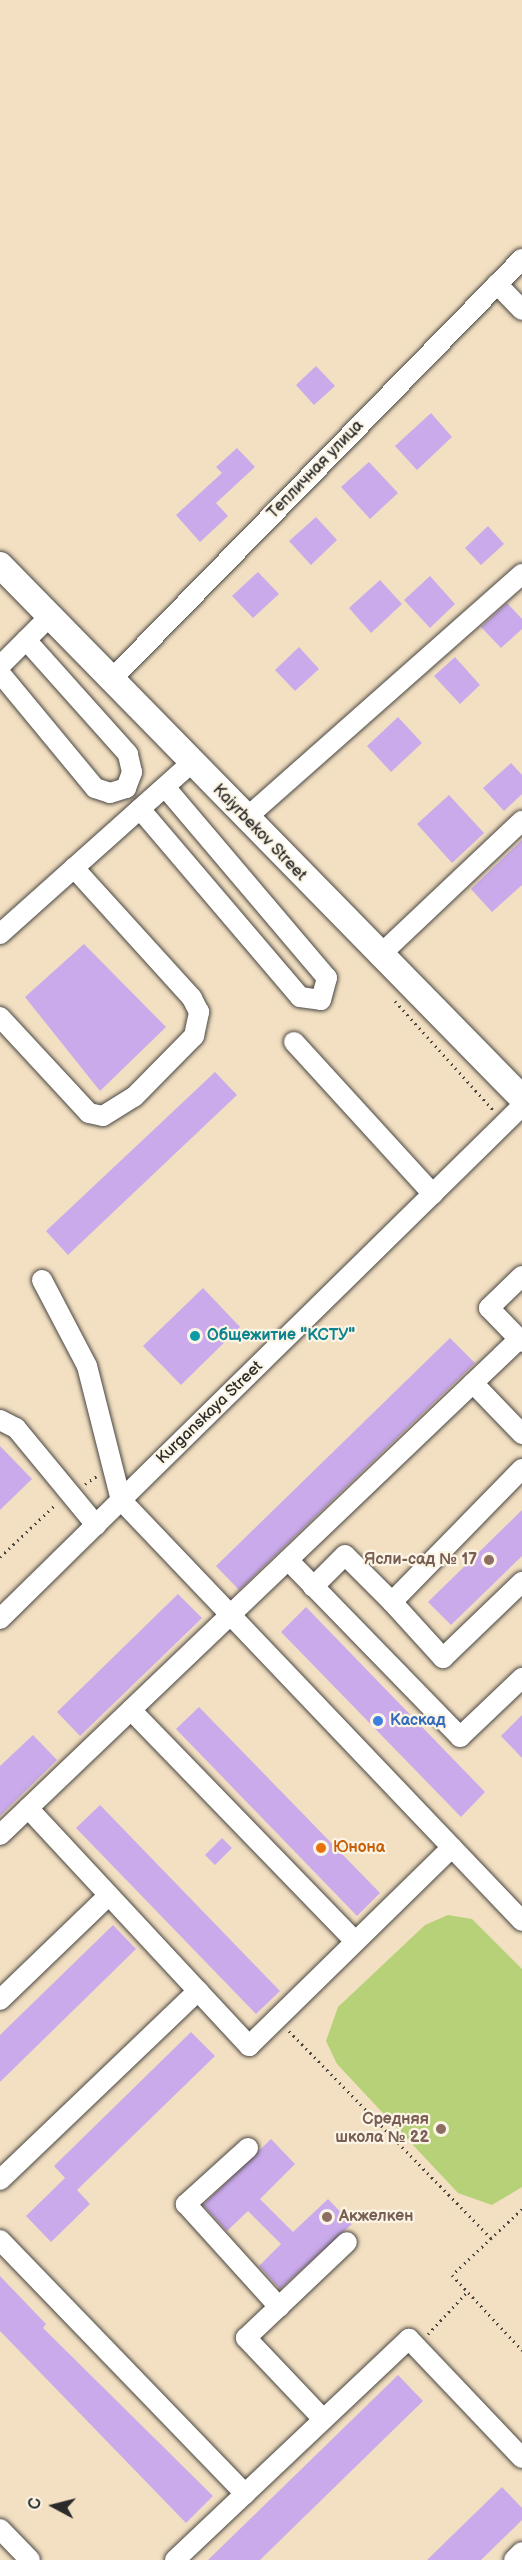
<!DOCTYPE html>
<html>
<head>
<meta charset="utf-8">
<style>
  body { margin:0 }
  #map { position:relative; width:522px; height:2560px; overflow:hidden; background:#f3e0c2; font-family:"Balsamiq Sans",sans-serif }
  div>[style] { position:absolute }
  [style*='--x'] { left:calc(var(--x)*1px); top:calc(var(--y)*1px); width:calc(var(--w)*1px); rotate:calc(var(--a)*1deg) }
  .green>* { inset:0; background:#b6d177 }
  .building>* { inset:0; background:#caaaeb }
  .path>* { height:3px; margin-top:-1.5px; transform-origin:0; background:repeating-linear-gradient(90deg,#494642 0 1.5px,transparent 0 6px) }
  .roads { filter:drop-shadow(0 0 2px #494642) drop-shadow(0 0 2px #494642) }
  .minor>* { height:20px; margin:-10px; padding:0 10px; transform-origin:10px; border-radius:10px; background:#fff }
  .major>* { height:26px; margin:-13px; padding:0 13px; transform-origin:13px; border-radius:13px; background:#fff }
  .dots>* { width:16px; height:16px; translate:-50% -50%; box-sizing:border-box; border:3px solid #fcf5e5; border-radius:50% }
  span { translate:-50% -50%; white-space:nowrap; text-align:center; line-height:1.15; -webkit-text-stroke:4.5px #fcf5e5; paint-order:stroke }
  .street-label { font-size:16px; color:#2b2b2b }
  .culture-label { font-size:16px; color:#0d838f; font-weight:700 }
  .left { translate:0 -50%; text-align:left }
  .education-label { font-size:16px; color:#785e54; font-weight:700 }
  .right { translate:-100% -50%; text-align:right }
  .shop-label { font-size:16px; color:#366cbe; font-weight:700 }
  .food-label { font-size:16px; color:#c56008; font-weight:700 }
  .north { position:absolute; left:24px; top:2476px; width:60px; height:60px; -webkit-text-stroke:4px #fcf5e5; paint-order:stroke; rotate:277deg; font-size:16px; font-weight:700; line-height:24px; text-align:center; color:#2b2b2b }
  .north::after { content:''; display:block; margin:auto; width:21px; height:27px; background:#2b2b2b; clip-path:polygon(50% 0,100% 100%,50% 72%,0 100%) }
</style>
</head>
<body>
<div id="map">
  <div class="green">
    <i style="clip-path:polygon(448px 1915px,472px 1919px,522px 1969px,522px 2187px,492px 2205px,458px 2193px,337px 2064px,326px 2041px,338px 2007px,425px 1925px)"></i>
  </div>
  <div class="building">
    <i style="clip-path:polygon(316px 366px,335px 386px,314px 405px,296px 385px)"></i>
    <i style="clip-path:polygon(431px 413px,452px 437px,417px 470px,395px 446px)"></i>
    <i style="clip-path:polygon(237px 448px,255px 467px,216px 503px,228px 516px,200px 542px,176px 515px,222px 473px,216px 467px)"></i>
    <i style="clip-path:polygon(369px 462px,398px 493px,370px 519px,341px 487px)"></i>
    <i style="clip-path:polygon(316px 517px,337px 540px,311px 565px,289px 541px)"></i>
    <i style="clip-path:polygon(488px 526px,504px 544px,481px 565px,465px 548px)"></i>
    <i style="clip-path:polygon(258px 572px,279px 594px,253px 618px,232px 596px)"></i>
    <i style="clip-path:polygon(430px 576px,455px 604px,430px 628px,404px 600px)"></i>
    <i style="clip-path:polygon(380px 580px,402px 604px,371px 633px,349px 608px)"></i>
    <i style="clip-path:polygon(507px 603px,522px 619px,522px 629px,501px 648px,481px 627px)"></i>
    <i style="clip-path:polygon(299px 647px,319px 669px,295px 691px,275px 670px)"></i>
    <i style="clip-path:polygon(455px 657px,480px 685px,460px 704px,434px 676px)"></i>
    <i style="clip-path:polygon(398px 717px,422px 743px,391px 772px,367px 746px)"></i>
    <i style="clip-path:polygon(511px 763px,522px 775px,522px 794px,504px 811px,483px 788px)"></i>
    <i style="clip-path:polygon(449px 795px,484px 833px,452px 863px,417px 824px)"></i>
    <i style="clip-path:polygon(522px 840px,522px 885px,492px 912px,471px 889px)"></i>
    <i style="clip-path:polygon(84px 944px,166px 1027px,100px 1091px,25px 997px)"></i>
    <i style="clip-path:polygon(215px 1072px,237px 1095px,68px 1255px,46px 1231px)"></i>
    <i style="clip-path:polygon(203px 1288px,240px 1327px,181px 1385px,143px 1346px)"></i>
    <i style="clip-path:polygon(450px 1338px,475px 1363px,239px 1590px,216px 1566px)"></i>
    <i style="clip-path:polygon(0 1446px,32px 1479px,0 1510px)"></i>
    <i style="clip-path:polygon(522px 1510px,522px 1556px,451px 1625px,428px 1602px)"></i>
    <i style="clip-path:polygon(178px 1594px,202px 1618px,80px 1736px,57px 1712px)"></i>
    <i style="clip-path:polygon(306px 1607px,485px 1792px,461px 1817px,281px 1632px)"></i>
    <i style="clip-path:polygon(199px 1707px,380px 1893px,357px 1916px,176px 1729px)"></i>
    <i style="clip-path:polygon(522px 1715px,522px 1758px,501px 1736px)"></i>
    <i style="clip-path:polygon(33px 1735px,57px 1760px,0 1816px,0 1766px)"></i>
    <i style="clip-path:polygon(100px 1805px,280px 1991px,256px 2014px,76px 1828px)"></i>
    <i style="clip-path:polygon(222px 1838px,232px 1848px,215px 1865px,205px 1855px)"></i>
    <i style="clip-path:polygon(113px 1925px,136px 1949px,0 2082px,0 2035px)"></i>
    <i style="clip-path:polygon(191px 2032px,215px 2056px,77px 2190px,90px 2204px,51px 2242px,26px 2216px,65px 2178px,54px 2166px)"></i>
    <i style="clip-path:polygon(271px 2139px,295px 2164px,260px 2199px,293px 2232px,328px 2199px,352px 2224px,280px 2289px,259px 2266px,281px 2244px,248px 2211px,227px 2231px,203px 2205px)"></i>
    <i style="clip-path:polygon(0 2276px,46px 2324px,43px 2328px,213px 2496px,186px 2523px,0 2331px)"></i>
    <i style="clip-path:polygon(398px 2375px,423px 2401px,260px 2560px,208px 2560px)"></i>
    <i style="clip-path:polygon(502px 2487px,522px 2508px,522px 2520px,481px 2560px,427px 2560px)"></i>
  </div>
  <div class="path">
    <i style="--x:395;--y:1001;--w:147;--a:48"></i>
    <i style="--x:85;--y:1484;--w:14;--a:-34"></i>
    <i style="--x:0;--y:1557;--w:76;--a:-43.4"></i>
    <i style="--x:289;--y:2031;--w:289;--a:45.7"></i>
    <i style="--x:522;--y:2209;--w:96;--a:136.7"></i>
    <i style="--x:452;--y:2275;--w:103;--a:47"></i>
    <i style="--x:428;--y:2334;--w:57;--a:-47.1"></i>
  </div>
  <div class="roads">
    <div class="minor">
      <i style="--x:497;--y:284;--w:36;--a:46"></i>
      <i style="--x:0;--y:666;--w:69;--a:-45"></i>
      <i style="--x:0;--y:673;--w:149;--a:50.4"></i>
      <i style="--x:95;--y:788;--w:16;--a:18"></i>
      <i style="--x:110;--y:793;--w:17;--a:-17"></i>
      <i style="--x:126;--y:788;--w:17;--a:-69"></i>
      <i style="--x:132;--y:772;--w:18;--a:-103"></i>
      <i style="--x:128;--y:754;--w:153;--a:-131.8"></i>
      <i style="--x:110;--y:681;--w:590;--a:-45.69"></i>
      <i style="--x:140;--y:809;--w:247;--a:49.6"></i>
      <i style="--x:300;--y:997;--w:21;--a:8"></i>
      <i style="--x:321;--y:1000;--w:23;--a:-75"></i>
      <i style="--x:327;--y:978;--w:250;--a:-130.3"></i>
      <i style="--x:245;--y:819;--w:370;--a:-41.5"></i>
      <i style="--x:0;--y:934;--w:256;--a:-41.8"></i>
      <i style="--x:379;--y:956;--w:197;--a:-43.4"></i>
      <i style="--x:0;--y:1017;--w:131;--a:47.2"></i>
      <i style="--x:89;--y:1113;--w:14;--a:12"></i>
      <i style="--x:103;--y:1116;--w:36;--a:-32"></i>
      <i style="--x:134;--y:1097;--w:86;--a:-45.5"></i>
      <i style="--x:194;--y:1036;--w:25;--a:-78"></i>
      <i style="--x:199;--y:1012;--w:16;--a:-117"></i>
      <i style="--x:192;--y:998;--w:176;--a:-132.2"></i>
      <i style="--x:294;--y:1042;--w:206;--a:47.6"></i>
      <i style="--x:522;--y:1276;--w:46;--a:135.9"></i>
      <i style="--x:489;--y:1308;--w:47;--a:45.9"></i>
      <i style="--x:42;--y:1280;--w:97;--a:62.4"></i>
      <i style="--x:87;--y:1366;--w:138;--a:75.8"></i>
      <i style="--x:121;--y:1500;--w:581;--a:46.39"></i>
      <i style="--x:473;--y:1383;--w:71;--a:46.1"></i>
      <i style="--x:0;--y:1420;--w:18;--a:27"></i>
      <i style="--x:16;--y:1428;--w:126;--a:50.5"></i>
      <i style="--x:288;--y:1560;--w:247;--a:45.8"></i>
      <i style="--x:460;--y:1737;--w:86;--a:-43.6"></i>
      <i style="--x:313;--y:1587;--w:45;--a:-45"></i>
      <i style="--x:345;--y:1555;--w:66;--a:45"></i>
      <i style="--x:392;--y:1602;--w:186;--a:-45.7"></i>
      <i style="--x:392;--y:1602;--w:76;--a:47.7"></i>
      <i style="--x:443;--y:1658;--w:110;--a:-43.9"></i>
      <i style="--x:0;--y:1619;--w:732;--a:-44.5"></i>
      <i style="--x:131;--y:1710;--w:322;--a:45.9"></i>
      <i style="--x:28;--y:1808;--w:325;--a:47.1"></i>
      <i style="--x:249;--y:2046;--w:284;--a:-44.4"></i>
      <i style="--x:0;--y:1835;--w:718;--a:-43.7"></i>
      <i style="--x:0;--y:2000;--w:151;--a:-43.9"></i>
      <i style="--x:248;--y:2148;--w:84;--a:137.9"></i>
      <i style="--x:186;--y:2204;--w:139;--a:47.9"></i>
      <i style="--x:0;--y:2180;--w:274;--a:-43.7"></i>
      <i style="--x:0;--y:2240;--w:353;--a:46"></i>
      <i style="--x:323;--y:2419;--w:112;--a:-133.5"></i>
      <i style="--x:246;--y:2338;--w:139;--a:-43.5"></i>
      <i style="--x:0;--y:2529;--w:43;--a:45.9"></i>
      <i style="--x:175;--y:2560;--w:322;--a:-43.4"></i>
      <i style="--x:409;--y:2339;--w:164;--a:46.5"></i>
      <i style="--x:514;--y:2560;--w:11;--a:-45"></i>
    </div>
    <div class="major">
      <i style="--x:0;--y:565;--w:746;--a:45.6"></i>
    </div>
  </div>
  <div class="dots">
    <i style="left:195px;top:1336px;background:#0f9aa8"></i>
    <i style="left:489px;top:1560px;background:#8d6e63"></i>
    <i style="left:378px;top:1721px;background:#3f7fe0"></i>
    <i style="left:321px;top:1848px;background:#e8710a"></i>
    <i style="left:441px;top:2129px;background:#8d6e63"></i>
    <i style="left:327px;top:2217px;background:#8d6e63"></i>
  </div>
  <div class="street-label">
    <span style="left:316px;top:470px;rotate:-46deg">Тепличная улица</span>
    <span style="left:259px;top:833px;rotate:46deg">Kaiyrbekov Street</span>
    <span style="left:210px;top:1413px;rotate:-44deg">Kurganskaya Street</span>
  </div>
  <div class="culture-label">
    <span class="left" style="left:207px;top:1336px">Общежитие "КСТУ"</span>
  </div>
  <div class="education-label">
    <span class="right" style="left:477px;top:1560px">Ясли-сад № 17</span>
    <span class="right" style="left:429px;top:2129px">Средняя<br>школа № 22</span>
    <span class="left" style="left:339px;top:2217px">Акжелкен</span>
  </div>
  <div class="shop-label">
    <span class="left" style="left:390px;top:1721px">Каскад</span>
  </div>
  <div class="food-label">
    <span class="left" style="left:333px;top:1848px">Юнона</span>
  </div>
  <div class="north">С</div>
</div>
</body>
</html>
